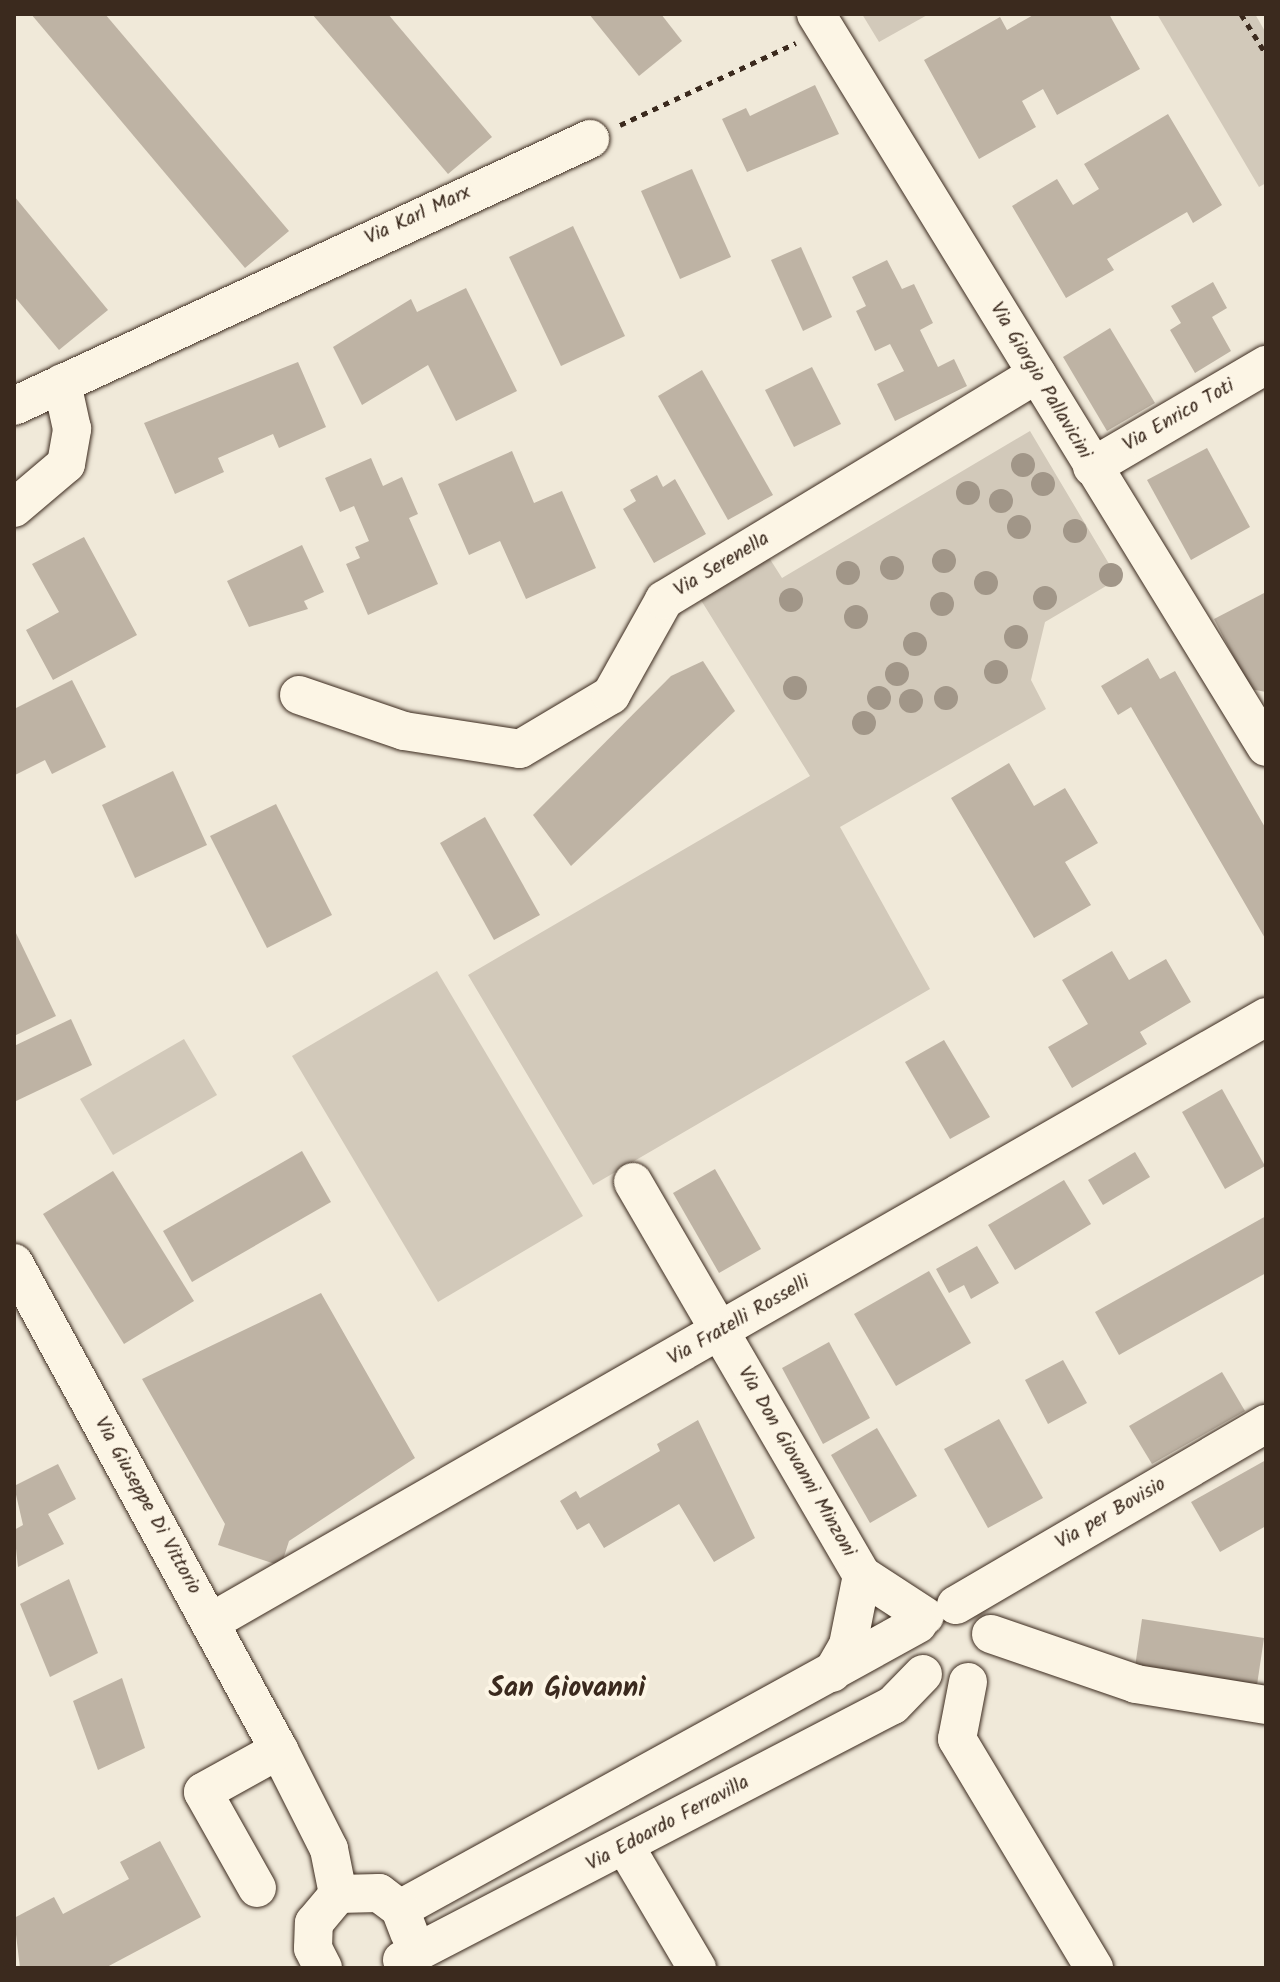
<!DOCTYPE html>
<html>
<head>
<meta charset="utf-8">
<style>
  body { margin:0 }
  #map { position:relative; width:1280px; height:1982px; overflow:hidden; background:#f0e9d9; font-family:Kalam,sans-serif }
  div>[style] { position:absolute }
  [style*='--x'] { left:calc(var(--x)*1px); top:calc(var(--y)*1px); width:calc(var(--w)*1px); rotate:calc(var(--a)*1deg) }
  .green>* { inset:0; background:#d2c9ba }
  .building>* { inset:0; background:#beb3a4 }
  .path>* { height:5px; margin-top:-2.5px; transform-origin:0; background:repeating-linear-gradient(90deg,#3b2a1e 0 6px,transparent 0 12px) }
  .roads { filter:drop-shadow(0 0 2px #3b2a1e) drop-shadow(0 0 2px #3b2a1e) }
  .minor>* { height:38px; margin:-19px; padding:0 19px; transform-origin:19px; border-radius:19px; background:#fcf5e5 }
  .trees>* { width:24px; height:24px; margin:-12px; border-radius:50%; background:#a19688 }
  span { translate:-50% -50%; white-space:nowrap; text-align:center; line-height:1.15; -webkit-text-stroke:8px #fcf5e5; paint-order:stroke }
  .street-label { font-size:20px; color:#3b2a1e }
  .district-label { font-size:28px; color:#3b2a1e; font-weight:700 }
  .frame { position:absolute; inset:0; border:16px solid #3b2a1e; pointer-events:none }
</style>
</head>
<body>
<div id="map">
  <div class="green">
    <i style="clip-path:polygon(862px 14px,929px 14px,879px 42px)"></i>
    <i style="clip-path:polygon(1157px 14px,1255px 14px,1266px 33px,1266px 183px,1259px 187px)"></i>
    <i style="clip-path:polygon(1030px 431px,1118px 579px,1045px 622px,1031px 680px,1046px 709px,840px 827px,930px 989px,593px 1185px,468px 975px,810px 776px,699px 597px,768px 556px,782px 578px)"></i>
    <i style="clip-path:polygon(437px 971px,583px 1216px,438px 1302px,292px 1056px)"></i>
    <i style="clip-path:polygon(184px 1039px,217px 1095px,113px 1155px,80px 1099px)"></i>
  </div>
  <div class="building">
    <i style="clip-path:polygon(31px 14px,105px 14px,289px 231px,245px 268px)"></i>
    <i style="clip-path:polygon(312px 14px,388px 14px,492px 137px,448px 174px)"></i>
    <i style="clip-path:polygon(589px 14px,661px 14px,682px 41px,639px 76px)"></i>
    <i style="clip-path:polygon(1035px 14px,1109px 14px,1140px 69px,1057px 115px,1043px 89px,1022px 101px,1036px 127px,979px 159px,924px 60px,1000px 17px,1007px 30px)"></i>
    <i style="clip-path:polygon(815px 85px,839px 134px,747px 172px,722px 119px,746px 108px,750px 116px)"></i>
    <i style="clip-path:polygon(1168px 114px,1222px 205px,1193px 223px,1187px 212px,1107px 259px,1114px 270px,1066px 298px,1012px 206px,1057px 179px,1073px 205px,1099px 189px,1084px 164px)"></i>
    <i style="clip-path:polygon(692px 169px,731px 257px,680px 279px,641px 191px)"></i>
    <i style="clip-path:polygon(14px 196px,108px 310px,59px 350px,14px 296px)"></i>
    <i style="clip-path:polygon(573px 226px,625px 336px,561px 366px,509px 257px)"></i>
    <i style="clip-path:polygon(801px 247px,832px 317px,803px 331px,771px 260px)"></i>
    <i style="clip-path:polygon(887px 260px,902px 289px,914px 284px,933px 323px,920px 330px,938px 367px,954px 359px,967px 386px,895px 421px,877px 384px,904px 371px,890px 344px,875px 351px,856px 311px,866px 306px,852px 277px)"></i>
    <i style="clip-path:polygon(1213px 282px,1227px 308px,1212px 317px,1231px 351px,1195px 373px,1170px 330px,1181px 323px,1171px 306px)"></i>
    <i style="clip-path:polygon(466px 288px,517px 391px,456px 421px,428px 365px,362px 405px,333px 347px,411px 299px,417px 312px)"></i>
    <i style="clip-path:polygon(1110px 328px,1155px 403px,1107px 431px,1063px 357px)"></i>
    <i style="clip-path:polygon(298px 362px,326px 427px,279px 448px,273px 434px,218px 458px,224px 472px,175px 494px,144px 423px)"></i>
    <i style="clip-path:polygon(812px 367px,841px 424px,794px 447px,765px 390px)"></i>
    <i style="clip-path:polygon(702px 370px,773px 495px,728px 520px,658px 396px)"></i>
    <i style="clip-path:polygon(1207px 448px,1250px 527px,1191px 560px,1147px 480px)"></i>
    <i style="clip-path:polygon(512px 451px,534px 503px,562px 491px,596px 568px,526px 599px,500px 541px,469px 555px,438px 484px)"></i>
    <i style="clip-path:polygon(371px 458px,383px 486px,402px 477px,418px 514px,409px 518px,438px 584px,368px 615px,346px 564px,360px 558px,355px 547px,369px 541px,354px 506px,340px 512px,325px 478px)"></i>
    <i style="clip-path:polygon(657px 475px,663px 487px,675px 479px,706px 534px,654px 563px,623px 509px,636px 501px,630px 490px)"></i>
    <i style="clip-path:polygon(84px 537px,137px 635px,53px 680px,26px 630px,59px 612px,32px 564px)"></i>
    <i style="clip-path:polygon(302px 545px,324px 592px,304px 601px,308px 609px,249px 627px,227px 581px)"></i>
    <i style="clip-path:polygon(1266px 592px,1266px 692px,1250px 689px,1214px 619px)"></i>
    <i style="clip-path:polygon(1148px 658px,1160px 679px,1175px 671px,1266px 829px,1266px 940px,1131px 707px,1118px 715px,1101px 686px)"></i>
    <i style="clip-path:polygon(703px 661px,735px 711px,571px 866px,533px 815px,671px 676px)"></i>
    <i style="clip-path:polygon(72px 680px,106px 747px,52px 774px,45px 760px,15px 775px,14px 709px)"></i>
    <i style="clip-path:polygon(1009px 763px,1034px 806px,1065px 788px,1098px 843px,1065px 862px,1091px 905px,1034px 938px,951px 798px)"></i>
    <i style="clip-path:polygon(173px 771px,207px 845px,135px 878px,102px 805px)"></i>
    <i style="clip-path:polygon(276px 804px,332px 915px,267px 948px,210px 836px)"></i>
    <i style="clip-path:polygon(485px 817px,540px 915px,494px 940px,440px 843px)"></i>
    <i style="clip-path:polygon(14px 929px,56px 1016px,14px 1036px)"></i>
    <i style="clip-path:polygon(1112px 951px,1129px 980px,1166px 959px,1191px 1002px,1140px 1032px,1147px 1044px,1072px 1088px,1048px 1047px,1088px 1024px,1062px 980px)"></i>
    <i style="clip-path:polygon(71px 1019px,92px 1065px,14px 1102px,14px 1046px)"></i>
    <i style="clip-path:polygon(944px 1040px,990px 1117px,950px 1139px,905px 1062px)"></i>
    <i style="clip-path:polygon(1222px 1089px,1265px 1166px,1225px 1189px,1182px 1112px)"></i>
    <i style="clip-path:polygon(302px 1151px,331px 1202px,192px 1282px,163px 1231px)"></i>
    <i style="clip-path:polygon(1135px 1152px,1150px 1177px,1103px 1205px,1088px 1180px)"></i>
    <i style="clip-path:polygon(715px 1169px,761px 1249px,719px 1273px,673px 1193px)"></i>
    <i style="clip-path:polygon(113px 1171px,194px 1301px,124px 1344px,43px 1214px)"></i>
    <i style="clip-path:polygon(1064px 1180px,1091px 1224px,1015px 1270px,988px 1225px)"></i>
    <i style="clip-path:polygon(1266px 1216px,1266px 1273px,1119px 1355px,1095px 1312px)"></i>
    <i style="clip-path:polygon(977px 1246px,999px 1283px,971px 1299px,964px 1285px,949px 1293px,936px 1269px)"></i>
    <i style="clip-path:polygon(929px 1271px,971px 1343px,896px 1386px,854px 1314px)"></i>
    <i style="clip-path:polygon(321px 1293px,415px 1458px,289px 1541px,281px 1566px,218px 1545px,225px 1524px,142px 1379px)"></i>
    <i style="clip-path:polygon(829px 1342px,870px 1418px,823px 1444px,782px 1368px)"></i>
    <i style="clip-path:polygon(1063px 1360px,1087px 1403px,1048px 1424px,1025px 1380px)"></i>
    <i style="clip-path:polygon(1222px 1372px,1245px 1411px,1152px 1464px,1129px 1426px)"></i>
    <i style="clip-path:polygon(999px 1419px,1043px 1498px,988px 1528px,944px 1449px)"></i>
    <i style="clip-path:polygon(698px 1420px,755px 1538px,714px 1562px,679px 1504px,604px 1548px,589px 1523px,577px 1530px,560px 1501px,576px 1491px,580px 1498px,660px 1451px,657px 1444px)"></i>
    <i style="clip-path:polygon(877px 1428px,917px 1496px,870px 1523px,831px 1455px)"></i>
    <i style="clip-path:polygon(1266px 1460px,1266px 1526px,1220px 1552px,1191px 1502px)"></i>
    <i style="clip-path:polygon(58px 1464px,76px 1499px,48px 1514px,64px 1544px,18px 1567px,14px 1530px,23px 1525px,14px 1486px)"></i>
    <i style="clip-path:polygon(69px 1579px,98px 1653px,50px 1677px,20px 1604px)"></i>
    <i style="clip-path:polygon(1142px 1619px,1264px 1638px,1257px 1685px,1135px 1667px)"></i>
    <i style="clip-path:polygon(122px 1678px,145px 1748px,98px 1770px,73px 1701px)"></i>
    <i style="clip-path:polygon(160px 1841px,201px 1917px,105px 1968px,20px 1968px,14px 1918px,54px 1897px,63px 1914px,129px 1879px,120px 1862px)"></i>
  </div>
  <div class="path">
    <i style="--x:1241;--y:14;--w:47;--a:58"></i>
    <i style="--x:620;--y:125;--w:194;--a:-25"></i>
  </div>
  <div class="roads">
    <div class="minor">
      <i style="--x:816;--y:14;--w:860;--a:58.45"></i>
      <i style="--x:14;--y:406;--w:635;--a:-24.87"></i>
      <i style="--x:1092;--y:467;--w:202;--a:-30.4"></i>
      <i style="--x:14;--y:508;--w:68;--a:-40.2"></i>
      <i style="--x:66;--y:464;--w:36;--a:-80"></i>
      <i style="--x:72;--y:429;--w:47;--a:-102.3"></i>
      <i style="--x:299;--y:695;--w:111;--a:18.9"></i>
      <i style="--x:404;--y:731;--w:117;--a:8.8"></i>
      <i style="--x:520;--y:749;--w:106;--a:-30.7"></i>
      <i style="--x:611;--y:695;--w:109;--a:-60.8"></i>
      <i style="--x:664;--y:600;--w:436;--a:-31.2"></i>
      <i style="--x:633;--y:1182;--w:455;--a:59.8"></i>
      <i style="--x:862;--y:1575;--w:75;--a:33.1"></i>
      <i style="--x:14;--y:1263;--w:554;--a:61.45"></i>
      <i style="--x:279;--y:1750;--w:111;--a:63.2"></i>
      <i style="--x:329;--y:1849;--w:46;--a:78.7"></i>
      <i style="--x:956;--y:1605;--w:359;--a:-30.3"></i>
      <i style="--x:211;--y:1622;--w:1216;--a:-29.83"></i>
      <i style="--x:991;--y:1634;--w:153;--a:19"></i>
      <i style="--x:1136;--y:1684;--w:132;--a:9.2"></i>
      <i style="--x:832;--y:1673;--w:32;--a:-60"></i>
      <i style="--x:848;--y:1645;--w:71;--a:-78.7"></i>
      <i style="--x:968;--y:1682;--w:58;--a:100.9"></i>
      <i style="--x:957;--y:1739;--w:267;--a:59.1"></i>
      <i style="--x:625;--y:1846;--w:142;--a:59.5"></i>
      <i style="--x:257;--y:1888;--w:110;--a:-119.4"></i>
      <i style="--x:203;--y:1792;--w:87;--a:-28.9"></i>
      <i style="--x:400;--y:1909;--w:591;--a:-28.82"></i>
      <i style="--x:402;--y:1960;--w:553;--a:-27.45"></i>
      <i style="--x:893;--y:1705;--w:43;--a:-45.9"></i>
      <i style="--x:323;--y:1968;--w:22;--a:-117"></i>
      <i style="--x:313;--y:1948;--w:25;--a:-88"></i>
      <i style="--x:314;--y:1923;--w:38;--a:-50"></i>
      <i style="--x:338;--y:1894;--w:41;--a:-1.4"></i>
      <i style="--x:379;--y:1893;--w:26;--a:37"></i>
      <i style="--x:400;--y:1909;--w:26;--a:69"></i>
    </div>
  </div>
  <div class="trees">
    <i style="left:1023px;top:465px"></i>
    <i style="left:1043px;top:484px"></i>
    <i style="left:968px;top:493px"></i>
    <i style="left:1001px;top:501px"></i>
    <i style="left:1019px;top:527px"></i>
    <i style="left:1075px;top:531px"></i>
    <i style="left:944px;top:561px"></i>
    <i style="left:892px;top:568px"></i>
    <i style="left:848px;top:573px"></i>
    <i style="left:1111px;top:575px"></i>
    <i style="left:986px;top:583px"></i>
    <i style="left:1045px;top:598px"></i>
    <i style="left:791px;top:600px"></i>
    <i style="left:942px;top:604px"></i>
    <i style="left:856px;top:617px"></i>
    <i style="left:1016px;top:637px"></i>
    <i style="left:915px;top:644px"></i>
    <i style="left:996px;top:672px"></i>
    <i style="left:897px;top:674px"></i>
    <i style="left:795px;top:688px"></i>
    <i style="left:879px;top:698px"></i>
    <i style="left:946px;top:698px"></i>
    <i style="left:911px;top:701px"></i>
    <i style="left:864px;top:723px"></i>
  </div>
  <div class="street-label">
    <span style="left:418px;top:216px;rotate:-25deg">Via Karl Marx</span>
    <span style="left:1040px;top:381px;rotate:59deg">Via Giorgio Pallavicini</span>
    <span style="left:1179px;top:416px;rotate:-30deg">Via Enrico Toti</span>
    <span style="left:722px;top:565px;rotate:-31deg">Via Serenella</span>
    <span style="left:739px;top:1321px;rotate:-30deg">Via Fratelli Rosselli</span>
    <span style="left:796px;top:1462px;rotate:60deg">Via Don Giovanni Minzoni</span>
    <span style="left:147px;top:1506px;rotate:61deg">Via Giuseppe Di Vittorio</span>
    <span style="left:1111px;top:1514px;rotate:-30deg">Via per Bovisio</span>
    <span style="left:668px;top:1824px;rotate:-28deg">Via Edoardo Ferravilla</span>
  </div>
  <div class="district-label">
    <span style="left:567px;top:1689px">San Giovanni</span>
  </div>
  <div class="frame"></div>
</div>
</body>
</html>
